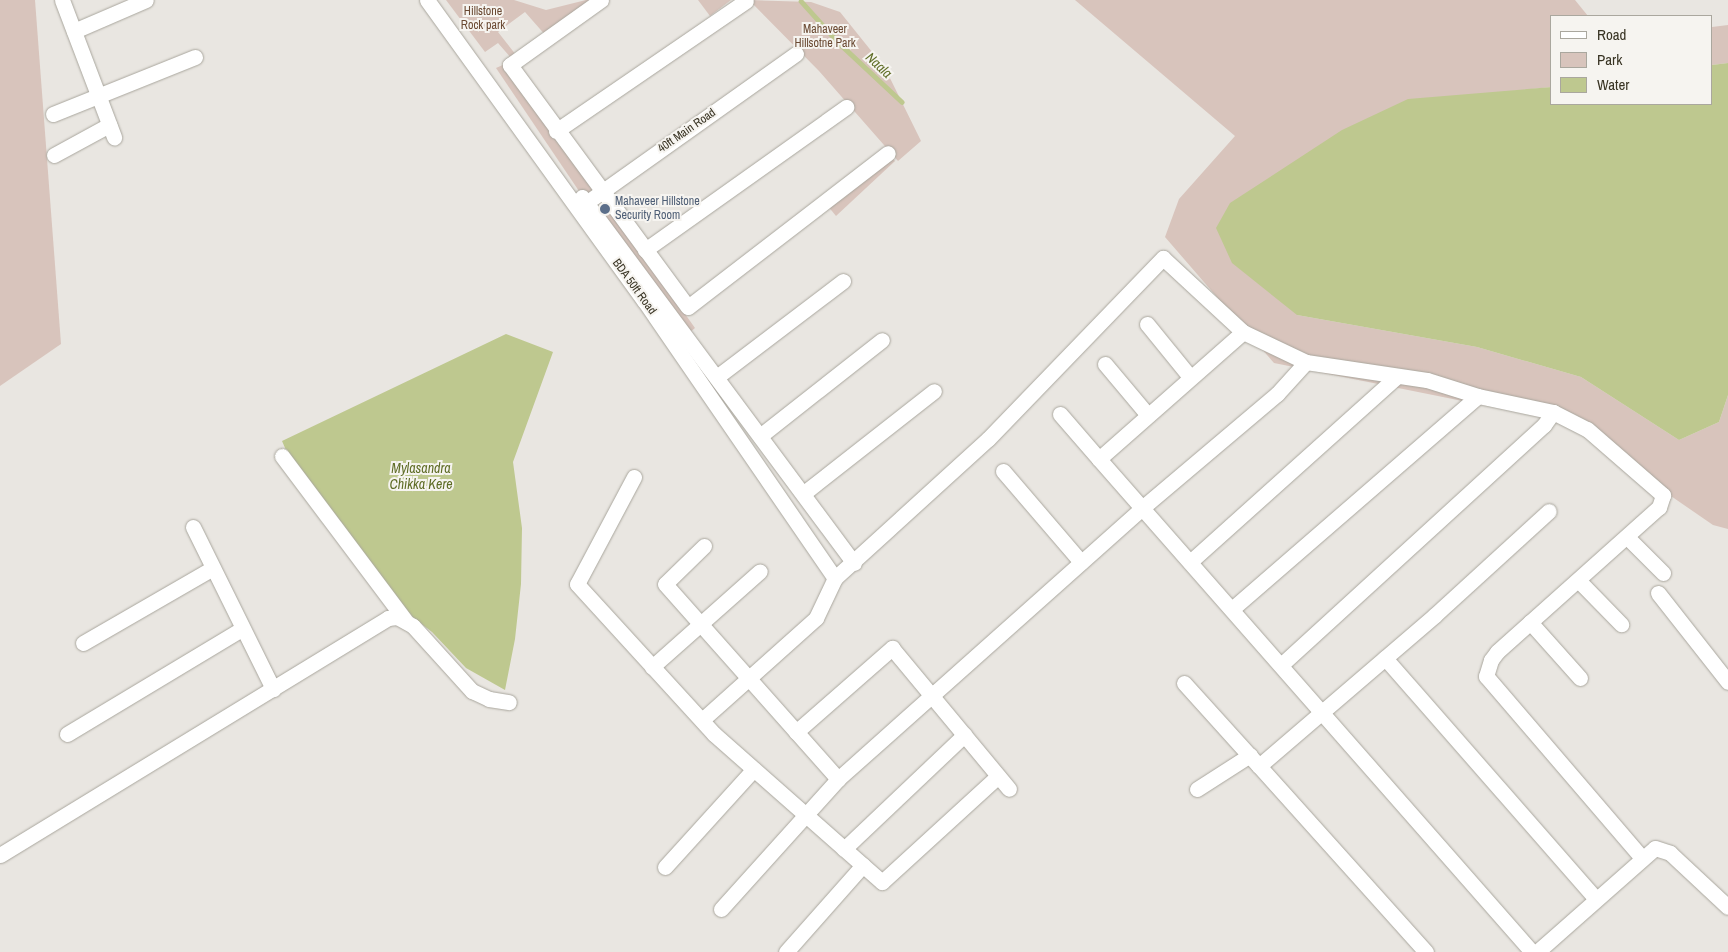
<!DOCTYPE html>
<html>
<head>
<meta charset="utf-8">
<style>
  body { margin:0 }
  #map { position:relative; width:1728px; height:952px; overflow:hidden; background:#e9e6e1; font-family:"Archivo Narrow",sans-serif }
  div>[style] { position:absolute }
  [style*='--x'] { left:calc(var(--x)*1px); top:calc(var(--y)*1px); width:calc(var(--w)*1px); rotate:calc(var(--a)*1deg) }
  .green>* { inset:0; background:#d8c4bc }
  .water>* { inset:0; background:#bec88f }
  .stream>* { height:4.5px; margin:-2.25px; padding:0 2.25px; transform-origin:2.25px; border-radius:2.25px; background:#bec88f }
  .roads { filter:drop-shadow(0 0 1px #a9a69d) drop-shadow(0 0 1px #a9a69d) }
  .minor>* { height:15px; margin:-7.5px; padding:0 7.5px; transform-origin:7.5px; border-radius:7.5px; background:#fff }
  .dots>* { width:14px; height:14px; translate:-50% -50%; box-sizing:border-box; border:2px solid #f6f4f0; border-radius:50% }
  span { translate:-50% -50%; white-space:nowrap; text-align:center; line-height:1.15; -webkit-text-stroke:4px #f6f4f0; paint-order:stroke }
  .park-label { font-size:12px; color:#6a4932 }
  .street-label { font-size:12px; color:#383323 }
  .service-label { font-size:12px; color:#4e5e75 }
  .left { translate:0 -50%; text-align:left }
  .water-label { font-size:14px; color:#5e6c25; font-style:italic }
  .legend { position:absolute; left:1550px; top:15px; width:162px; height:90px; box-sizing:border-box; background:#f6f4f0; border:1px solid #aaa79e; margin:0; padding:6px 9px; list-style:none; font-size:15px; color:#383323 }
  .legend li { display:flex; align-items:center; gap:10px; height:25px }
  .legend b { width:25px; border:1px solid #aaa79e }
</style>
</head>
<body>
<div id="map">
  <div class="green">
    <i style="clip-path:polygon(0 0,35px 0,61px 344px,0 386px)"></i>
    <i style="clip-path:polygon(446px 0,514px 0,546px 10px,586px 0,602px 0,547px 37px,525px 12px,498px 32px,516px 55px,511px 58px,498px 43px,485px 52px)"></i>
    <i style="clip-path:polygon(698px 0,731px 0,710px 16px)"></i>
    <i style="clip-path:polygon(749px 0,811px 2px,840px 12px,885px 68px,921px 141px,898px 161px,819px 71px)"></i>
    <i style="clip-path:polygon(1075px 0,1575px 0,1588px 16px,1552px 16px,1552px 87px,1513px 91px,1297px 315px,1477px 347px,1581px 377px,1679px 440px,1719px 422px,1728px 395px,1728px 529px,1713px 525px,1562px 421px,1274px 363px,1165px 237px,1179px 199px,1235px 136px)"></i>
    <i style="clip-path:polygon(1728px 25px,1728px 63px,1712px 65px,1712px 27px)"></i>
    <i style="clip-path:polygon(505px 64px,601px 192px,587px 203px,496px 68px)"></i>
    <i style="clip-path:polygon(888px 153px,895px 161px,836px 216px,827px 205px)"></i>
    <i style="clip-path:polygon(611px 210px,695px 328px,689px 333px,604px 216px)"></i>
  </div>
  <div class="water">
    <i style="clip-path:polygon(1728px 63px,1728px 395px,1719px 422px,1679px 440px,1581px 377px,1477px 347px,1297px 315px,1232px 263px,1216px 228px,1230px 203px,1342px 130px,1408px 99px,1552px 87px,1552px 104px,1712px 104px,1712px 65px)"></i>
    <i style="clip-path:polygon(506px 334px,553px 352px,513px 462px,522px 528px,521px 584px,515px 639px,505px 690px,466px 668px,432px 632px,401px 608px,299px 480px,282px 441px)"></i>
  </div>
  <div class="stream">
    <i style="--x:801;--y:1;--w:57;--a:47.9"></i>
    <i style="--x:839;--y:43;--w:86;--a:43.1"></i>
  </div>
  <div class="roads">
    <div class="minor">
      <i style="--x:62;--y:0;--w:147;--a:69.2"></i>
      <i style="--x:427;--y:0;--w:372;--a:54.2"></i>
      <i style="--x:645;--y:302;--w:335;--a:55.5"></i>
      <i style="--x:601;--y:0;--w:112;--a:144.5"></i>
      <i style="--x:510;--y:65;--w:300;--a:53.7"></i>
      <i style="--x:688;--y:307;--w:252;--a:-37.6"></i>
      <i style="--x:74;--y:31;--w:78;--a:-23.3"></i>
      <i style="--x:53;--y:114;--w:153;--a:-21.9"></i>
      <i style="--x:556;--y:131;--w:230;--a:-34.4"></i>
      <i style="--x:54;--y:155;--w:63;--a:-28.6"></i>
      <i style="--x:582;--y:197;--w:456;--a:53.4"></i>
      <i style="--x:593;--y:198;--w:249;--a:-35.4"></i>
      <i style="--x:645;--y:250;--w:247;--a:-35.4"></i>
      <i style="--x:1147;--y:324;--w:68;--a:50.9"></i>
      <i style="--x:1243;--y:332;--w:192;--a:138.6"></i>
      <i style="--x:1099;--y:459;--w:656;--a:48.71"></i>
      <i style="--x:1105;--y:364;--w:65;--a:50"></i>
      <i style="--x:718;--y:376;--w:157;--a:-37.2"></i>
      <i style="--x:1060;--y:414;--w:60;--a:49.1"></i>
      <i style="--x:760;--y:436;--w:155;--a:-38.2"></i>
      <i style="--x:282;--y:456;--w:205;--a:53.1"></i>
      <i style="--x:1003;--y:471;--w:120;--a:49.4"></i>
      <i style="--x:634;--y:477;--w:121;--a:118"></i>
      <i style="--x:577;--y:584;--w:203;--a:47.6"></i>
      <i style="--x:714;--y:734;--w:224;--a:41.4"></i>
      <i style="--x:882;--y:882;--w:157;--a:-42.4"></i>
      <i style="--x:804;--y:493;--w:165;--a:-38.1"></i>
      <i style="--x:193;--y:527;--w:181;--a:63.7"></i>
      <i style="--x:1627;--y:537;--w:51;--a:45"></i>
      <i style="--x:704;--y:546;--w:54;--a:135.7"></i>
      <i style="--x:665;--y:584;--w:261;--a:48.4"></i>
      <i style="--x:838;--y:779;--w:407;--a:-41.7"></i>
      <i style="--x:1142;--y:508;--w:177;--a:-40.2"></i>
      <i style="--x:1277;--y:394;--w:43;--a:-47.8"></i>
      <i style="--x:1190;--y:562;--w:278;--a:-41.9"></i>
      <i style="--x:1578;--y:580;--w:62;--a:45.7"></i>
      <i style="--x:1658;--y:593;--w:113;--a:51.8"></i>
      <i style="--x:1232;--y:609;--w:325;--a:-40.9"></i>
      <i style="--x:1530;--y:622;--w:75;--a:48.2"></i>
      <i style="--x:83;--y:643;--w:150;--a:-30"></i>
      <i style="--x:1385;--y:658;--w:320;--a:48.8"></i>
      <i style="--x:1281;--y:665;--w:356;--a:-42.4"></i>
      <i style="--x:1544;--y:425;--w:16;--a:-55"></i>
      <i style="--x:652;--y:667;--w:144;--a:-41.6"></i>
      <i style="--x:1184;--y:683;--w:112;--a:47.9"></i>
      <i style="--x:702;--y:720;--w:153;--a:-41.8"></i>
      <i style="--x:816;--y:618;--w:44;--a:-64.6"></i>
      <i style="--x:835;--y:578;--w:207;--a:-42.3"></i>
      <i style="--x:988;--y:439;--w:252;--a:-46"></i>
      <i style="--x:1163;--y:258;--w:109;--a:42.8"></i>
      <i style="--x:1243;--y:332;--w:70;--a:25.5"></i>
      <i style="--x:1306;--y:362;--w:122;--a:8.5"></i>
      <i style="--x:1427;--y:380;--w:53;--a:17.4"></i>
      <i style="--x:1478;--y:396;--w:77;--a:12"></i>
      <i style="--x:1553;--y:412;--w:38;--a:27"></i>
      <i style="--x:1587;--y:429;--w:101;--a:41"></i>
      <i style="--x:1663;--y:495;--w:13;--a:108"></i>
      <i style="--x:1659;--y:507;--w:217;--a:138.2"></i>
      <i style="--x:1497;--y:652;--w:10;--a:127"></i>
      <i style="--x:1491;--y:660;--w:17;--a:107"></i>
      <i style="--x:1486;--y:676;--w:240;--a:49.4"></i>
      <i style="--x:796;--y:732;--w:128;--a:-41.2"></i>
      <i style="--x:892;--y:648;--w:183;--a:50.3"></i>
      <i style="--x:67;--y:734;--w:204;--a:-31"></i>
      <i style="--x:1197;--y:789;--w:63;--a:-32.7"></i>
      <i style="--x:844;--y:849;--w:166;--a:-43.5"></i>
      <i style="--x:0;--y:855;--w:455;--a:-31.4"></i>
      <i style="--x:388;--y:618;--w:9;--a:-6"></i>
      <i style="--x:397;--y:617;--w:18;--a:29"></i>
      <i style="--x:413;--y:626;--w:88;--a:47.8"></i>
      <i style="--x:472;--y:691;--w:19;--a:25"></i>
      <i style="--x:489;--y:699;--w:20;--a:9"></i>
      <i style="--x:665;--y:867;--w:132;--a:-47.8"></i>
      <i style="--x:721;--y:909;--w:175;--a:-48"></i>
      <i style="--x:786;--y:952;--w:116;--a:-48.5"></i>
      <i style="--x:1426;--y:952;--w:250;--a:-131.9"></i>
      <i style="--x:1259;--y:766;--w:232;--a:-40.6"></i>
      <i style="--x:1435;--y:615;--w:154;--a:-42.4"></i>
      <i style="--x:1537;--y:952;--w:157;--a:-41.4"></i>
      <i style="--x:1655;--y:848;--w:16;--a:18"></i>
      <i style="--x:1670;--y:853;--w:79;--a:43"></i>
    </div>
  </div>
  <div class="dots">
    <i style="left:605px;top:209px;background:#5c6f8a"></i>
  </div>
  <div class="park-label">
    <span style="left:483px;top:19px">Hillstone<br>Rock park</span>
    <span style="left:825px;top:37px">Mahaveer<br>Hillsotne Park</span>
  </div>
  <div class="street-label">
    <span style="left:687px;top:131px;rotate:-35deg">40ft Main Road</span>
    <span style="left:634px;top:287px;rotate:54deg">BDA 50ft Road</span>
  </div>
  <div class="service-label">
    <span class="left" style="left:615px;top:209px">Mahaveer Hillstone<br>Security Room</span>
  </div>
  <div class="water-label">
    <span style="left:879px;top:65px;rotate:43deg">Naala</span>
    <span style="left:421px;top:476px">Mylasandra<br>Chikka Kere</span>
  </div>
  <ul class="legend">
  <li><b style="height:6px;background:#fff"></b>Road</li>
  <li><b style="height:14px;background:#d8c4bc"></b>Park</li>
  <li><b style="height:14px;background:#bec88f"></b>Water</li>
  </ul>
</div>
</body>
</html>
